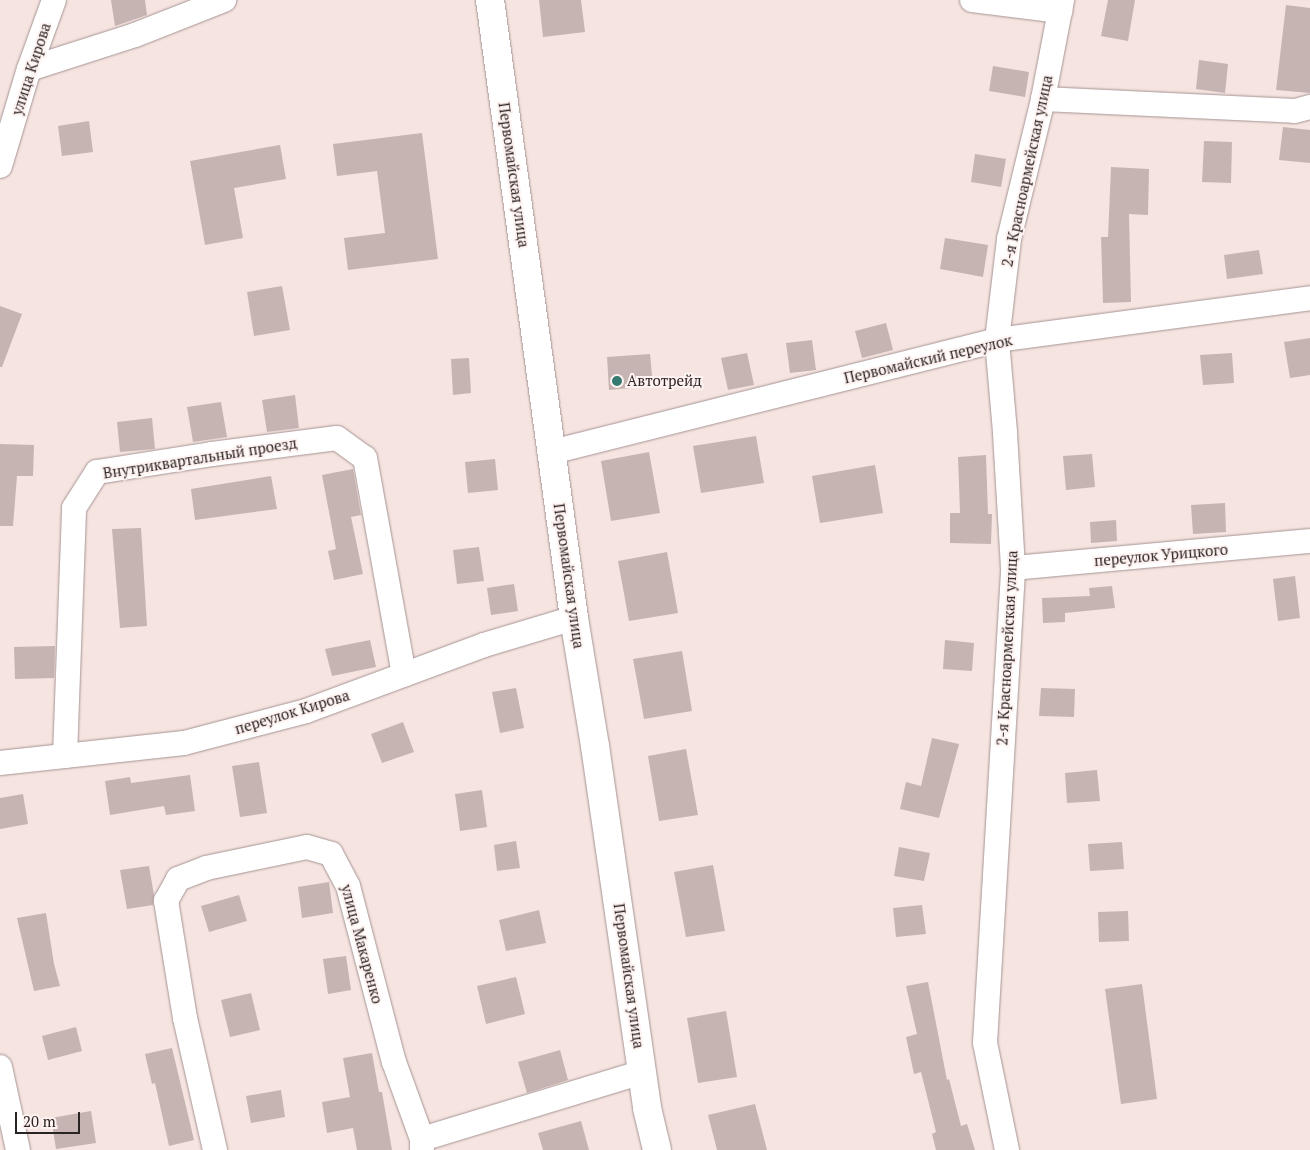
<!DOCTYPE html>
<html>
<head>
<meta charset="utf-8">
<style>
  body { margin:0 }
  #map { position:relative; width:1310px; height:1150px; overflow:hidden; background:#f6e4e1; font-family:"PT Serif",serif }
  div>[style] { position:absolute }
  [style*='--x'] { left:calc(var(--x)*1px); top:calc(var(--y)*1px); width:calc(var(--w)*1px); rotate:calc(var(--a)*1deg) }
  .building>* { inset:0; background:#c6b4b2 }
  .roads { filter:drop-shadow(0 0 1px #a59492) drop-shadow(0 0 1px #a59492) }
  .street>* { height:24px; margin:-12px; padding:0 12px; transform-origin:12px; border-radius:12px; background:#fff }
  .secondary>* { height:28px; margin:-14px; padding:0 14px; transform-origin:14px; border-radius:14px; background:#fff }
  .dots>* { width:14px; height:14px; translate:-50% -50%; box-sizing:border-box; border:2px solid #fef3f1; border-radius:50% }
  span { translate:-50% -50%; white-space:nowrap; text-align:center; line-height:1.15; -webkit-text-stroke:4px #fef3f1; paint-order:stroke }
  .street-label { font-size:15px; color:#2a2323 }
  .poi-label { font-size:15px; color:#2a2323 }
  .left { translate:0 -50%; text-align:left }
  .scale { position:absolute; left:15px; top:1112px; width:65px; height:22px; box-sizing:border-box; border:2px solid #2a2323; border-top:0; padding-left:6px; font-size:15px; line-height:18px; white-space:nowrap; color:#2a2323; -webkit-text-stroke:4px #fef3f1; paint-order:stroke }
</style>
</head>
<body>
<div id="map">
  <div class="building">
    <i style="clip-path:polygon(111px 0,145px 0,147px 15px,115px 26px)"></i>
    <i style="clip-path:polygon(539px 0,581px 0,585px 32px,543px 37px)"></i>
    <i style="clip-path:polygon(1108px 0,1135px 0,1128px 41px,1101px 36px)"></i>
    <i style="clip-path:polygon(1286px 5px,1310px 8px,1310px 93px,1276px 90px)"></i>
    <i style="clip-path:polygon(1199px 60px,1228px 64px,1225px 93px,1196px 89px)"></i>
    <i style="clip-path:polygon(993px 66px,1029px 72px,1025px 97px,989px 91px)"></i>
    <i style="clip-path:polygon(89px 121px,93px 152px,62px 156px,58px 126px)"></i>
    <i style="clip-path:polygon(1283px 127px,1310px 130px,1310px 163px,1279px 160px)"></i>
    <i style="clip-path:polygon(422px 133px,438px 259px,348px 270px,344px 238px,385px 233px,377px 171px,337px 176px,333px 144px)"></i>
    <i style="clip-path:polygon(1204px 141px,1232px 142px,1231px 183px,1202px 182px)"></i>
    <i style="clip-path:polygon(280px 145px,286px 179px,234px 188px,243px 238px,205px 245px,190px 161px)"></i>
    <i style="clip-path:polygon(975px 154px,1006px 159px,1001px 187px,971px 182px)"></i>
    <i style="clip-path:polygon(1111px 167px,1149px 169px,1148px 215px,1129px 214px,1131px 302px,1103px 303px,1101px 237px,1108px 237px)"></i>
    <i style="clip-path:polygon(945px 238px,988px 245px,983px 277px,940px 269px)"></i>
    <i style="clip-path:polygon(1259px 250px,1263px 274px,1227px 279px,1224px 255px)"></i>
    <i style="clip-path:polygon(282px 286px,290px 330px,254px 336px,247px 292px)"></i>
    <i style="clip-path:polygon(0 306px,22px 314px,2px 367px,0 367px)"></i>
    <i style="clip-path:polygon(886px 323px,893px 350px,862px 358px,855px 331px)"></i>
    <i style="clip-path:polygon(1310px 338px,1310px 375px,1290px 378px,1284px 342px)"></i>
    <i style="clip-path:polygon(812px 340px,816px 370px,790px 373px,786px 343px)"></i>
    <i style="clip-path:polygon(747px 353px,754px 385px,728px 390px,721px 358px)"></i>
    <i style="clip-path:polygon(1232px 353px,1234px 383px,1203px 385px,1200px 355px)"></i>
    <i style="clip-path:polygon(650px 354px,653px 386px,609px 390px,607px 357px)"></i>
    <i style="clip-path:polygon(469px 358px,471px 393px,453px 395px,451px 359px)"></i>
    <i style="clip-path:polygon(295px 395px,299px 428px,267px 432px,262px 400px)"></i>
    <i style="clip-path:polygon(221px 402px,227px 437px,193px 442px,187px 407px)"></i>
    <i style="clip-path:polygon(152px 418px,155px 449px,120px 452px,117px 422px)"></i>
    <i style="clip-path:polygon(756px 436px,764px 483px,701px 493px,693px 446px)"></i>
    <i style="clip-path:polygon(0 444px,34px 445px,33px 476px,17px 476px,13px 526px,0 526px)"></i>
    <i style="clip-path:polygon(649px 452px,660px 513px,611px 521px,601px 461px)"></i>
    <i style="clip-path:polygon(1092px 454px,1095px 487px,1066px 490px,1063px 456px)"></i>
    <i style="clip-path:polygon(986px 455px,988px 514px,992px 514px,991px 544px,950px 543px,950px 513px,960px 513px,958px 457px)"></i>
    <i style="clip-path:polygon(495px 459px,498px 490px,468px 493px,465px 462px)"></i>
    <i style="clip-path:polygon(875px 465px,883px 513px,820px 523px,812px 476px)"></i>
    <i style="clip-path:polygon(353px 469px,361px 515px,351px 517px,363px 574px,334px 580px,328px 551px,336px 549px,322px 475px)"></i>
    <i style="clip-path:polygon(271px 476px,277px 509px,195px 520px,191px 489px)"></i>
    <i style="clip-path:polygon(1225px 503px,1226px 532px,1193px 534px,1191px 505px)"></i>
    <i style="clip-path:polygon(1116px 520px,1117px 541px,1091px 543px,1090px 522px)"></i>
    <i style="clip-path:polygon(141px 528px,147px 626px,120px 628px,112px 529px)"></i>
    <i style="clip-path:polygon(479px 547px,484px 581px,457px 584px,453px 550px)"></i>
    <i style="clip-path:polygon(667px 552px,678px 613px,629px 621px,618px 561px)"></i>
    <i style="clip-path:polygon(1295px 576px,1300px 618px,1278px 621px,1273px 579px)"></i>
    <i style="clip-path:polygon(514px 584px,518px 611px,491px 615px,487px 588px)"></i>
    <i style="clip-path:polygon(1112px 586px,1115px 608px,1065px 613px,1065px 622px,1043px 623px,1042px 598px,1090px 596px,1089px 588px)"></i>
    <i style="clip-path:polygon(370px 640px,376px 667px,332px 676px,325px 649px)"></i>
    <i style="clip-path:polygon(945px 640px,974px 643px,972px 671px,943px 669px)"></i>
    <i style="clip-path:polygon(55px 646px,54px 678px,15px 679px,14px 647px)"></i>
    <i style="clip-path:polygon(682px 651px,692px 711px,644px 719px,633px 659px)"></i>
    <i style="clip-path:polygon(516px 688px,524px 728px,500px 733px,492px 692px)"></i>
    <i style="clip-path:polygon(1041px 688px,1075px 689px,1074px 717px,1039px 716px)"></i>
    <i style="clip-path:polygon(403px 722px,414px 752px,382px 763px,371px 734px)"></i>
    <i style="clip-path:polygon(932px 738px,959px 744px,939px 818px,900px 809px,906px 782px,921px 786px)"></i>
    <i style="clip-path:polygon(686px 749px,698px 815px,659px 821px,648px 756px)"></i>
    <i style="clip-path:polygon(259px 762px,267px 813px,240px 817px,232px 766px)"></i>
    <i style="clip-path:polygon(1097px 770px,1100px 801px,1067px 803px,1065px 773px)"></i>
    <i style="clip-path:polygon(190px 775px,195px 811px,166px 815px,164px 806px,110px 815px,105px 781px,130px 777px,131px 783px)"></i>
    <i style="clip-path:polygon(482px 790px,487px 827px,460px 831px,455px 794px)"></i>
    <i style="clip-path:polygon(23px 794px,28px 824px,0 829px,0 798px)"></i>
    <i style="clip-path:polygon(516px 841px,520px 868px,497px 871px,494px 845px)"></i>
    <i style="clip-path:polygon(1122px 842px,1124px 869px,1090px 871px,1088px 844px)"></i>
    <i style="clip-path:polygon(899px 847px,930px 853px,924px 881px,894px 876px)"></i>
    <i style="clip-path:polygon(713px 865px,725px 931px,686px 937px,674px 872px)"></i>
    <i style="clip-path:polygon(149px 866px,154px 895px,153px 905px,127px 909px,120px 870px)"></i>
    <i style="clip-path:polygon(329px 882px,333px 913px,302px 918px,298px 887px)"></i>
    <i style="clip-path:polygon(239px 895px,247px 921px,209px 932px,201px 906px)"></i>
    <i style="clip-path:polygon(922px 905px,926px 934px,896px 937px,893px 908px)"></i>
    <i style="clip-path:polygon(539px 910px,546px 943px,506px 951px,499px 920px)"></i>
    <i style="clip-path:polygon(1128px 911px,1129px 941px,1099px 942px,1098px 912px)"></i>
    <i style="clip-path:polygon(46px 913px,54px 964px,60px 986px,34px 991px,17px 918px)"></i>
    <i style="clip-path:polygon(346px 956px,351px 990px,328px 994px,323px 959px)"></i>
    <i style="clip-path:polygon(516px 977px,525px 1014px,486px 1024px,477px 986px)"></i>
    <i style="clip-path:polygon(928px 982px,947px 1080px,949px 1079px,961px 1126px,967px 1124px,975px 1150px,936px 1150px,932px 1134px,936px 1132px,921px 1072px,914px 1074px,906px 1037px,917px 1034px,906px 986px)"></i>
    <i style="clip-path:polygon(1142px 984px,1157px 1099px,1121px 1104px,1105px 989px)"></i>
    <i style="clip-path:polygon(251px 993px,260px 1030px,230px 1037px,221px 1000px)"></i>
    <i style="clip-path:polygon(726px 1011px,737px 1077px,698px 1083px,687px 1018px)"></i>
    <i style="clip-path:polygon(76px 1027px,82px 1051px,48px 1060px,42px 1036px)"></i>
    <i style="clip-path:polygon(172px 1048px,194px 1140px,169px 1146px,155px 1083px,152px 1084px,145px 1054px)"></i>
    <i style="clip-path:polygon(560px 1050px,568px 1080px,527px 1093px,518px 1062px)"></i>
    <i style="clip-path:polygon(372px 1053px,379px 1092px,382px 1092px,392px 1150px,357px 1150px,353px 1128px,327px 1133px,322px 1102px,350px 1097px,343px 1058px)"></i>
    <i style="clip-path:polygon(281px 1090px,285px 1117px,251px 1123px,246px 1096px)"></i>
    <i style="clip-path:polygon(755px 1104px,767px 1150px,717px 1150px,708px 1115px)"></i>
    <i style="clip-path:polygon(91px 1111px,96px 1143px,56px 1149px,51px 1118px)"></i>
    <i style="clip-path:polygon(581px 1121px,589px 1150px,543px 1150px,538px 1133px)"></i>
  </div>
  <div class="roads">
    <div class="street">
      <i style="--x:972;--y:0;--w:89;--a:7.1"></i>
      <i style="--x:29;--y:69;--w:111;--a:-17.8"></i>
      <i style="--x:135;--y:35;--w:96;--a:-21.5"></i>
      <i style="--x:1043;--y:99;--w:252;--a:2.7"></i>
      <i style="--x:1295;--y:111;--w:16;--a:-15"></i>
      <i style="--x:0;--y:166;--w:101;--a:-73.4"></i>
      <i style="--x:29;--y:69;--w:73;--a:-70.1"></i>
      <i style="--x:552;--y:452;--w:459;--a:-14.1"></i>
      <i style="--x:997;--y:340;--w:316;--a:-7.6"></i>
      <i style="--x:1013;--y:568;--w:298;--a:-5.2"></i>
      <i style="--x:65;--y:756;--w:248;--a:-87.9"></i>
      <i style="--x:74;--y:508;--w:43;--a:-57.4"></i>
      <i style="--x:97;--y:472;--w:116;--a:-8.9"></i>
      <i style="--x:212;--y:454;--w:126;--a:-7.3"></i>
      <i style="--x:337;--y:438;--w:34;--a:36"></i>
      <i style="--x:365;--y:458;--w:220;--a:79.8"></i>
      <i style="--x:0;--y:763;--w:185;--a:-6.2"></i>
      <i style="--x:184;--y:743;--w:126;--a:-14.7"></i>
      <i style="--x:306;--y:711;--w:190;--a:-20.3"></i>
      <i style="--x:484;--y:645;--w:94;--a:-16.7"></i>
      <i style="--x:0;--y:1067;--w:85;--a:77.8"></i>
      <i style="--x:422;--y:1139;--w:231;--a:-16.9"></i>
      <i style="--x:215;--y:1150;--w:135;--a:-102.8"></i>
      <i style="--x:185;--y:1018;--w:119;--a:-99.2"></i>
      <i style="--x:166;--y:901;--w:25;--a:-61"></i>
      <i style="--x:178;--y:879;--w:30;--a:-21"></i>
      <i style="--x:206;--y:868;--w:103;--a:-11.7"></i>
      <i style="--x:307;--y:847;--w:25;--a:16"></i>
      <i style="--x:331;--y:854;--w:36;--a:62"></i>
      <i style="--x:348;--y:886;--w:182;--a:75.4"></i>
      <i style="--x:394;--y:1062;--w:82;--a:70"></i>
      <i style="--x:422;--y:1139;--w:11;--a:90"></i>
      <i style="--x:1007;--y:1150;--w:109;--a:-101.6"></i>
      <i style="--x:985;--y:1043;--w:476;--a:-86.6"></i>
      <i style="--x:1013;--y:568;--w:136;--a:-93.4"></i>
      <i style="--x:1005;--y:432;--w:92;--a:-95"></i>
      <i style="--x:997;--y:340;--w:102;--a:-83.2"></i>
      <i style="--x:1009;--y:239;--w:144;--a:-76.3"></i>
      <i style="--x:1043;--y:99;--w:101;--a:-79.1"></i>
    </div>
    <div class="secondary">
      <i style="--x:490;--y:0;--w:624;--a:82.26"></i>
      <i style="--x:574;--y:618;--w:130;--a:80.7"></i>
      <i style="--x:595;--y:746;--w:366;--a:81.8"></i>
      <i style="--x:647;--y:1108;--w:43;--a:76.6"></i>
    </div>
  </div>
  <div class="dots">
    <i style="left:617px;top:381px;background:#347a70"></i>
  </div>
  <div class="street-label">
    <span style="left:31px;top:69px;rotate:-72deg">улица Кирова</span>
    <span style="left:1027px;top:171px;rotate:-78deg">2-я Красноармейская улица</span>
    <span style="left:514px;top:175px;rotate:82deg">Первомайская улица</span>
    <span style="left:928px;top:359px;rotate:-13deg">Первомайский переулок</span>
    <span style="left:200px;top:458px;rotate:-9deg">Внутриквартальный проезд</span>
    <span style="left:1161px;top:555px;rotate:-5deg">переулок Урицкого</span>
    <span style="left:569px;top:576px;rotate:82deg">Первомайская улица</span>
    <span style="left:1007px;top:648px;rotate:-87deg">2-я Красноармейская улица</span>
    <span style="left:292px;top:712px;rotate:-17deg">переулок Кирова</span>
    <span style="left:362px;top:944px;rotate:75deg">улица Макаренко</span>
    <span style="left:629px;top:976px;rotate:82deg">Первомайская улица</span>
  </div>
  <div class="poi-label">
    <span class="left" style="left:627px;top:381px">Автотрейд</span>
  </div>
  <div class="scale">20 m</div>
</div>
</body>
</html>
